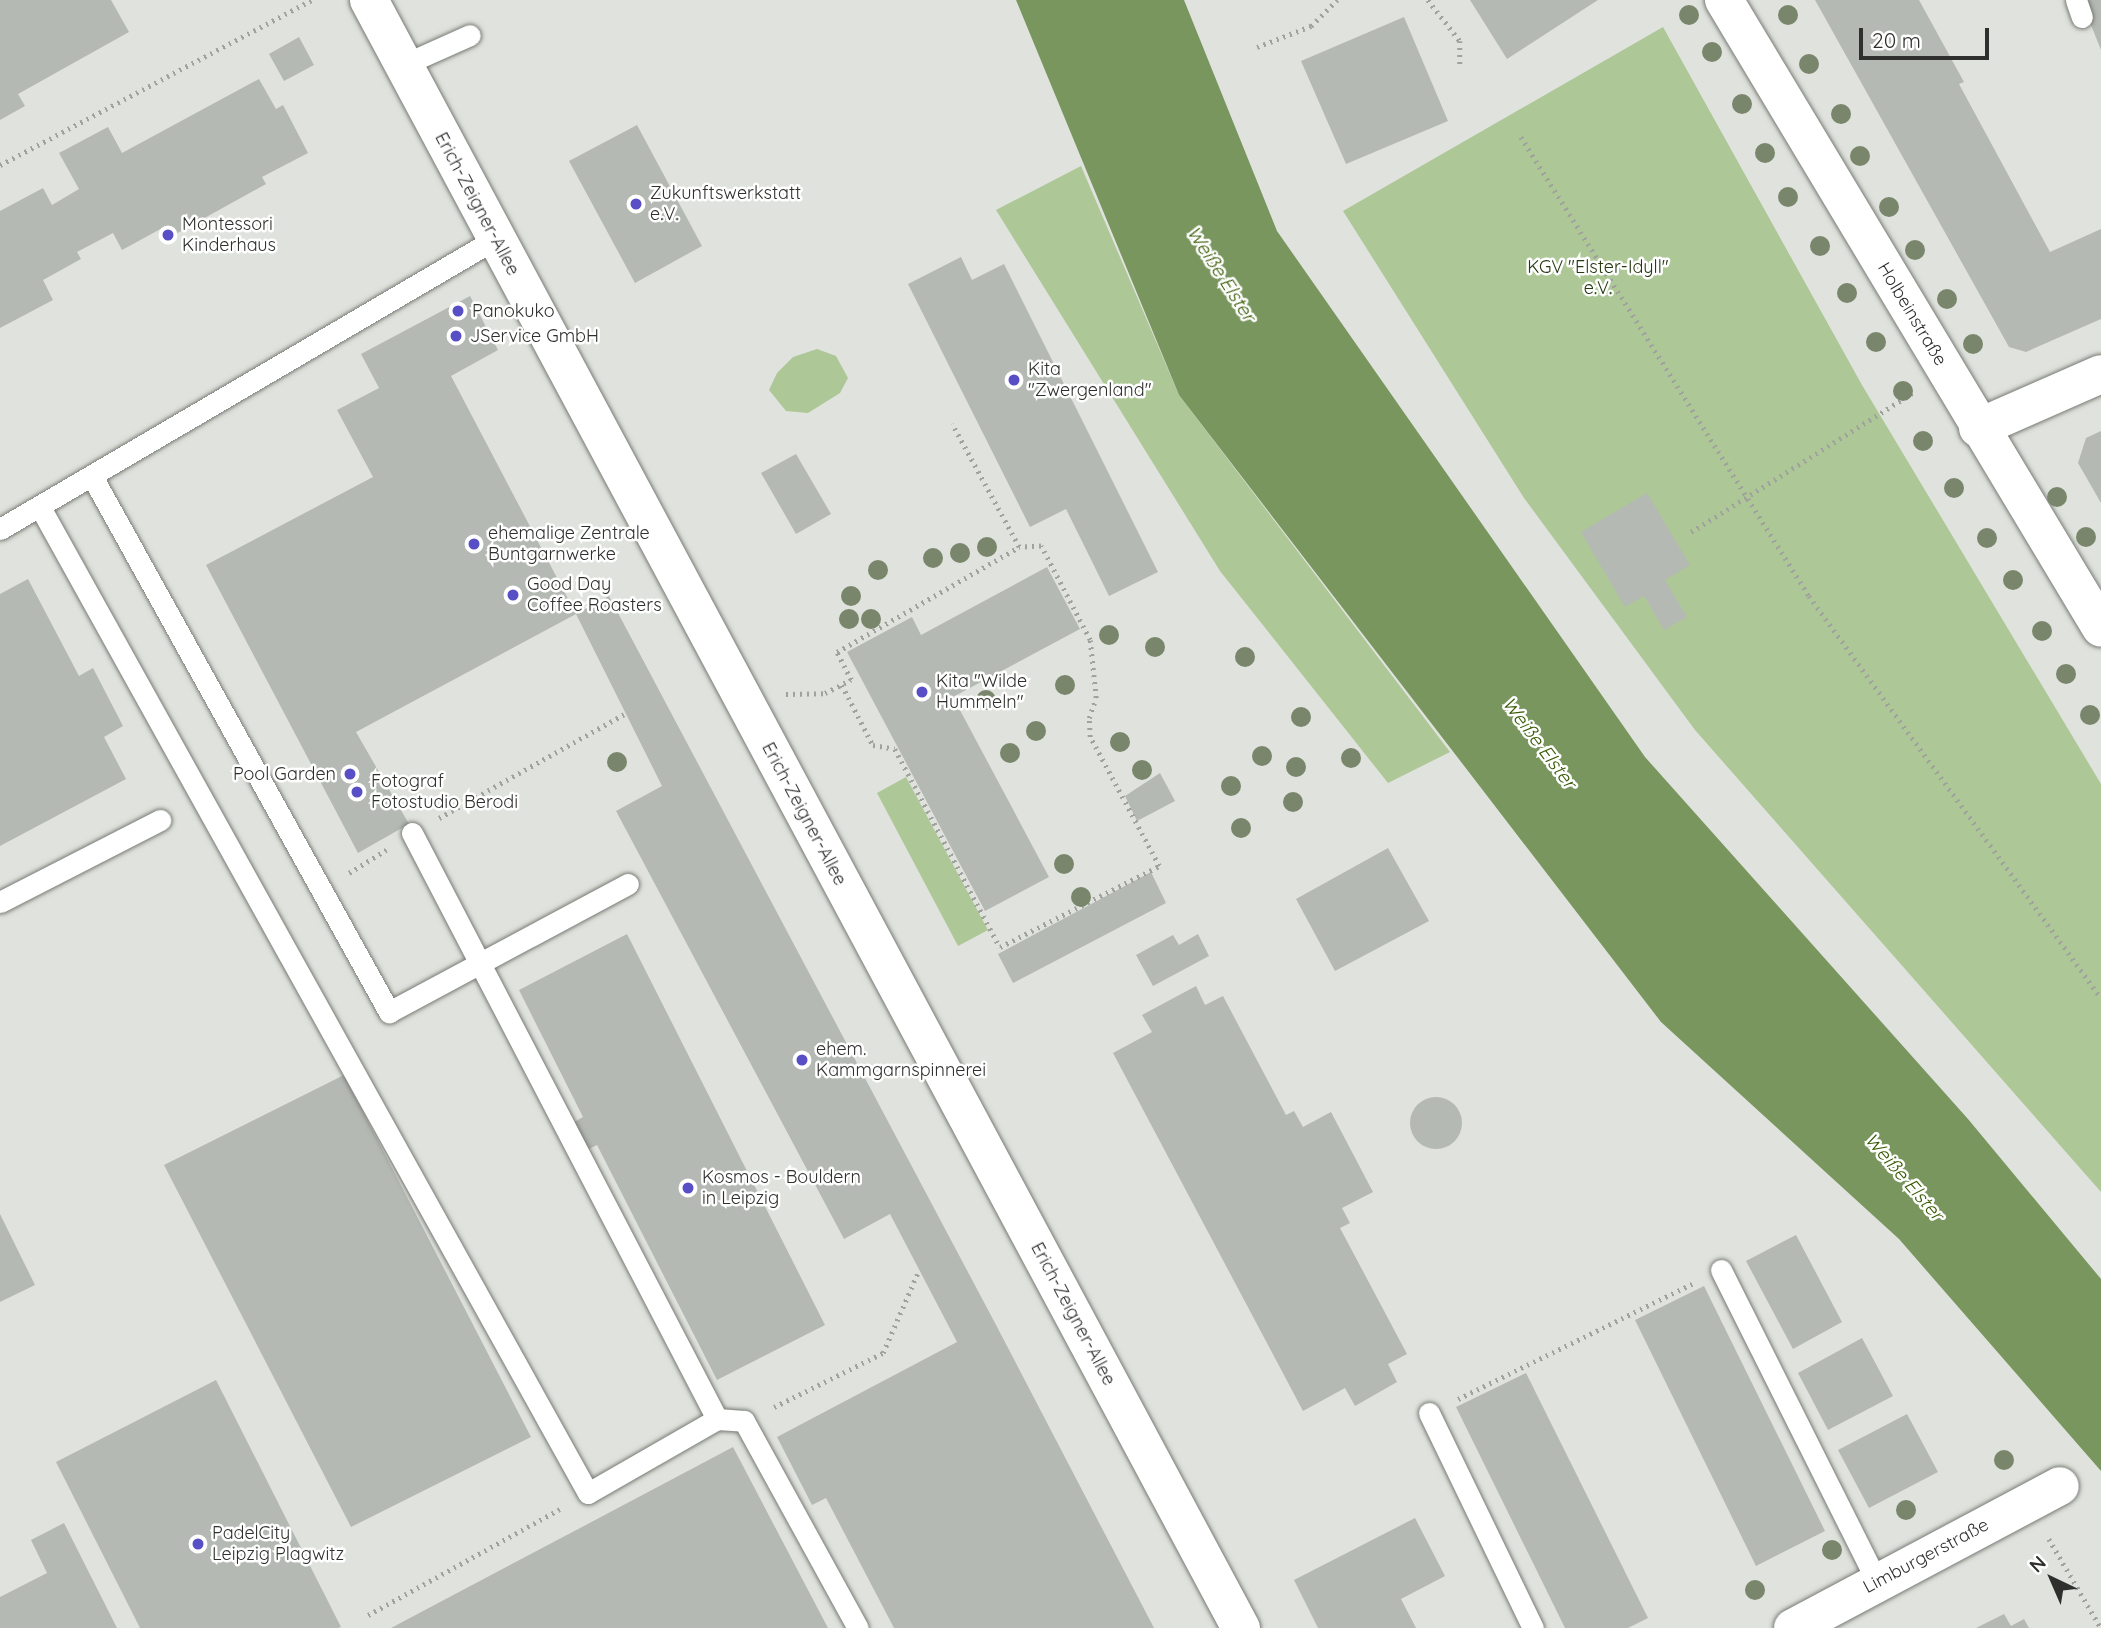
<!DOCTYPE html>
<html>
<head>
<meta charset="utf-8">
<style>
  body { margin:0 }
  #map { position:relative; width:2101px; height:1628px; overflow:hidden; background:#e0e3dd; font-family:Quicksand,sans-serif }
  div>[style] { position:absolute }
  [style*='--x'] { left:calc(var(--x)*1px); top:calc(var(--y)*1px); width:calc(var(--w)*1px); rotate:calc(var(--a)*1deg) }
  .green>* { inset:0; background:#adc797 }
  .water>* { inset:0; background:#79965f }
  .building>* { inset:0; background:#b5b9b3 }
  .round { border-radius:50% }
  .path>* { height:4.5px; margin-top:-2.25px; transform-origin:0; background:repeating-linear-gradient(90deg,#a0a29e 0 2px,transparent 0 7px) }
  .roads { filter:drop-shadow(0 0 2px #787b75) drop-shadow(0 0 2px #787b75) }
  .service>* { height:21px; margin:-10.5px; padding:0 10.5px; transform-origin:10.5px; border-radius:10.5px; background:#fff }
  .minor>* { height:38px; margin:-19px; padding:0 19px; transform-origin:19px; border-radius:19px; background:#fff }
  .tertiary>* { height:38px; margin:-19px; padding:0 19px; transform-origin:19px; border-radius:19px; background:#fff }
  .trees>* { width:20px; height:20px; margin:-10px; border-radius:50%; background:#79866c }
  .dots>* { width:19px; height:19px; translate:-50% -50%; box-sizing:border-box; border:4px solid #fff; border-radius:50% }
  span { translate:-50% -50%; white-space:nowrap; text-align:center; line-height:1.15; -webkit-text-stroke:5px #fff; paint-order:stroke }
  .poi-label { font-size:18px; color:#2f302e }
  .left { translate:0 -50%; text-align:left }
  .right { translate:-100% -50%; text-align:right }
  .street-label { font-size:18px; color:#2f302e }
  .park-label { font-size:18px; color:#253910 }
  .water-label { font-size:19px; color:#385b04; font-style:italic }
  .north { position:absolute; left:2017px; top:1544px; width:70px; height:70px; -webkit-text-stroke:5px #fff; paint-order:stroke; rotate:316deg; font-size:19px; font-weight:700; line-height:28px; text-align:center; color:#2f302e }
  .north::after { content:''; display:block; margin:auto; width:24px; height:32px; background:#2f302e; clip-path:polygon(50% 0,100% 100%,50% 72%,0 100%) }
  .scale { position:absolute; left:1859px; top:28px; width:130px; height:32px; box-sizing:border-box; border:4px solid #2f302e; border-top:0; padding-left:9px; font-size:21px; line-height:24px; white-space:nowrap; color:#2f302e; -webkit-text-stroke:5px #fff; paint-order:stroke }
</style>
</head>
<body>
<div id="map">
  <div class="green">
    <i style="clip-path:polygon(1663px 27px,1862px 385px,2101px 784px,2101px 1192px,1695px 730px,1524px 498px,1343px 211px)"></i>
    <i style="clip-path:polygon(1081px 166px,1179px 395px,1450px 752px,1388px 783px,1220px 571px,996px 210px)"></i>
    <i style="clip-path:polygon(817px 349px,836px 356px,848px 378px,840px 393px,808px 413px,786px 411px,769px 390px,777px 373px,793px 357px)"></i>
    <i style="clip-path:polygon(906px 777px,988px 930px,958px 946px,877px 793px)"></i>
  </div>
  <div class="water">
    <i style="clip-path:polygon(1016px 0,1184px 0,1277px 231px,1645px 757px,1968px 1119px,2101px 1279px,2101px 1471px,1899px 1239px,1661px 1022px,1179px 395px)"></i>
  </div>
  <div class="building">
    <i style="clip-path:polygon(0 0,111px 0,129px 32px,18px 94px,25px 106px,0 120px)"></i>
    <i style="clip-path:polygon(1470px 0,1598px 0,1507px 59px)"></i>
    <i style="clip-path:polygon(1815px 0,1919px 0,1964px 82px,1959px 84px,2050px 252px,2101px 229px,2101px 319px,2026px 352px,2009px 347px)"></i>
    <i style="clip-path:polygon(2081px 0,2101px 0,2101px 50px)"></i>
    <i style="clip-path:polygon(1404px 17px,1448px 121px,1346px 164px,1301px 61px)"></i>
    <i style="clip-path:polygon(299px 37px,314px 65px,284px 81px,269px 54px)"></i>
    <i style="clip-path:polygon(259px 79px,276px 109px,283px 105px,308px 153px,262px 177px,266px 184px,172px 236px,166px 226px,122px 250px,113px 233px,77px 252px,81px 259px,43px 280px,53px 300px,0 328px,0 211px,43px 188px,52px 205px,79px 189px,59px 153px,108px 127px,122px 153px)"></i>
    <i style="clip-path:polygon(637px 125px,702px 246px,635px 283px,569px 161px)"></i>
    <i style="clip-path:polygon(961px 257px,972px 280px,1004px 264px,1158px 572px,1109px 596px,1066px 509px,1030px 527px,908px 284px)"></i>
    <i style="clip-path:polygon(470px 296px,498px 350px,451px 376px,576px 614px,356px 732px,409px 824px,358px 853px,206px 565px,373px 477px,337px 410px,379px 388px,361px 354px)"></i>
    <i style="clip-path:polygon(2101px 431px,2101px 503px,2078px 463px,2086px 438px)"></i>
    <i style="clip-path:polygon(796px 454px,831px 514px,796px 534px,761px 473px)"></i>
    <i style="clip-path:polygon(1647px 493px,1690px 565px,1665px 580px,1687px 617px,1664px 630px,1644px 596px,1625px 607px,1581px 532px)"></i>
    <i style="clip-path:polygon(1047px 567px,1080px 629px,953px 697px,1049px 877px,985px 911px,847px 652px,912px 617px,921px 635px)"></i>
    <i style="clip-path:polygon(28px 579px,79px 676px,93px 668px,123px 726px,104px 737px,126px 779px,0 846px,0 594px)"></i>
    <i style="clip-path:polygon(609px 596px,995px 1323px,1154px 1628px,894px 1628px,826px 1498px,812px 1505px,777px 1437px,957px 1342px,890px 1214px,844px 1239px,616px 811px,662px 786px,576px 614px)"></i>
    <i style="clip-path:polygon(1160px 773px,1175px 801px,1137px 821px,1125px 796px)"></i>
    <i style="clip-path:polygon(1388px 848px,1429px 921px,1335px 971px,1296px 899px)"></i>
    <i style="clip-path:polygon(1151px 872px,1166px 903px,1013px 983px,998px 954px)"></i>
    <i style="clip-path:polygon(627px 934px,825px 1325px,717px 1380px,597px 1145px,585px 1151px,571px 1124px,583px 1117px,519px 990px)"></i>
    <i style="clip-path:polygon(1198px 934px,1209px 956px,1153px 986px,1136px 955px,1173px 935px,1179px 945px)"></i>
    <i style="clip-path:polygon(1196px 986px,1205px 1005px,1223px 996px,1286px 1115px,1294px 1111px,1303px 1127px,1331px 1112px,1373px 1192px,1342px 1208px,1350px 1223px,1340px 1228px,1407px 1354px,1388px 1364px,1397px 1382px,1355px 1406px,1345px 1388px,1303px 1411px,1113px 1053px,1152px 1032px,1142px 1015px)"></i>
    <i style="clip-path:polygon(344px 1075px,531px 1437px,351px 1527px,164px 1165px)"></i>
    <i class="round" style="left:1410px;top:1097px;width:52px;height:52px"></i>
    <i style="clip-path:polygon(0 1214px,35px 1285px,0 1302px)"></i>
    <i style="clip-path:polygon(1796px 1235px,1842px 1322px,1793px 1349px,1746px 1261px)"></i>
    <i style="clip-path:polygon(1704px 1286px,1825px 1531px,1756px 1566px,1635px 1320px)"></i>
    <i style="clip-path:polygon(1862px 1338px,1893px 1396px,1828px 1430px,1798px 1373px)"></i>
    <i style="clip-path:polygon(1526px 1373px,1648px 1618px,1628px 1628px,1565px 1628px,1456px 1407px)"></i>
    <i style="clip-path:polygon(216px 1380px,341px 1627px,338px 1628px,140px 1628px,56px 1462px)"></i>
    <i style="clip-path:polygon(1907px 1414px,1938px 1472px,1869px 1508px,1838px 1450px)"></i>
    <i style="clip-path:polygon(733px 1447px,828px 1628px,391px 1628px,633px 1500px)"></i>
    <i style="clip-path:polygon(1415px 1518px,1445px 1576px,1401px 1599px,1416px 1628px,1318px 1628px,1294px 1580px)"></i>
    <i style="clip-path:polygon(64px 1523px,117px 1628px,0 1628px,0 1597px,47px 1573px,31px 1540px)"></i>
    <i style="clip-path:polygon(2004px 1614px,2011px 1626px,2024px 1619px,2029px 1628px,1976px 1628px)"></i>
  </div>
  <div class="path">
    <i style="--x:1428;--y:0;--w:52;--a:52"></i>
    <i style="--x:1460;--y:41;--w:24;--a:90"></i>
    <i style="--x:1257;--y:47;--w:58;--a:-21.3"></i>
    <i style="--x:1311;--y:26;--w:37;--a:-45"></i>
    <i style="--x:1521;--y:137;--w:542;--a:57.89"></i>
    <i style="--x:1809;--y:596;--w:497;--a:54"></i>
    <i style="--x:0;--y:165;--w:352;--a:-27.9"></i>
    <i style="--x:1691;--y:532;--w:262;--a:-32.1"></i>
    <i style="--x:842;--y:685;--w:68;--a:62.7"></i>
    <i style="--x:873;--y:745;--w:22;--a:10"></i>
    <i style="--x:895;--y:749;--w:224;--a:62.1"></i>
    <i style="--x:1000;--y:947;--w:178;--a:-27"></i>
    <i style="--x:1159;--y:866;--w:146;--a:-118.1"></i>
    <i style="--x:1090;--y:737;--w:19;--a:-93"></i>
    <i style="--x:1089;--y:718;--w:21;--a:-71"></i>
    <i style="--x:1096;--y:698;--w:58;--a:-95.9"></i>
    <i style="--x:1090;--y:640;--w:106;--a:-117.5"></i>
    <i style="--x:1041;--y:546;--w:22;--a:177"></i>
    <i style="--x:786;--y:694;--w:39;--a:-1"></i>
    <i style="--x:825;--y:693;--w:29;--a:-27"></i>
    <i style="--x:851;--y:680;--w:31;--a:-117"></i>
    <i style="--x:837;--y:652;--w:210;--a:-30"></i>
    <i style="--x:1019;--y:547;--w:140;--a:-118.6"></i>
    <i style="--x:439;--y:818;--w:212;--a:-29.3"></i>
    <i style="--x:349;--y:873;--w:44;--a:-31.9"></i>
    <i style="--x:1458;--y:1399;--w:261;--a:-26.2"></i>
    <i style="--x:774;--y:1407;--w:122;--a:-26.4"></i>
    <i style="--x:883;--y:1353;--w:90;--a:-66.6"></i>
    <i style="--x:2049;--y:1539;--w:103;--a:59.7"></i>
    <i style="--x:368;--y:1615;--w:219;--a:-28.9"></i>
  </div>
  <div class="roads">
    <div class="service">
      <i style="--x:2076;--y:0;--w:18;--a:71"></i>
      <i style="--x:403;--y:65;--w:73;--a:-24.1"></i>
      <i style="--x:93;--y:478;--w:611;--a:61"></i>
      <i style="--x:389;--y:1012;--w:271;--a:-28.2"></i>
      <i style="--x:40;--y:507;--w:1128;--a:60.94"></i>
      <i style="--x:588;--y:1493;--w:149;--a:-29.8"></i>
      <i style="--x:717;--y:1419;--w:27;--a:4"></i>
      <i style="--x:744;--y:1421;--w:236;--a:61.2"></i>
      <i style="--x:0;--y:529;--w:574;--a:-30.36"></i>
      <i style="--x:412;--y:833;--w:661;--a:62.5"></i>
      <i style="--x:0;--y:902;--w:180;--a:-27.1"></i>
      <i style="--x:1721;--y:1270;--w:350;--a:63.4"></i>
      <i style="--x:1429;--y:1413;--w:239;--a:64.2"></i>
    </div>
    <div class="minor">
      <i style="--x:1724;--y:0;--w:732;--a:59.02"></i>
      <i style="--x:1978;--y:428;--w:134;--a:-23.7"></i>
      <i style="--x:1793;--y:1628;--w:302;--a:-28"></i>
    </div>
    <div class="tertiary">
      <i style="--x:369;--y:0;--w:1847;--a:61.83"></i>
    </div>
  </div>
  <div class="trees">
    <i style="left:1689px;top:15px"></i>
    <i style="left:1788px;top:15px"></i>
    <i style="left:1712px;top:52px"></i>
    <i style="left:1809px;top:64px"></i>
    <i style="left:1742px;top:104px"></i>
    <i style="left:1841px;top:114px"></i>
    <i style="left:1765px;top:153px"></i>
    <i style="left:1860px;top:156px"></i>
    <i style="left:1788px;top:197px"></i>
    <i style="left:1889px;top:207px"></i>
    <i style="left:1820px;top:246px"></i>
    <i style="left:1915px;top:250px"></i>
    <i style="left:1847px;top:293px"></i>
    <i style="left:1947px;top:299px"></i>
    <i style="left:1876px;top:342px"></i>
    <i style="left:1973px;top:344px"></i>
    <i style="left:1903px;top:391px"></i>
    <i style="left:1923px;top:441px"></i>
    <i style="left:1954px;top:488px"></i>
    <i style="left:2057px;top:497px"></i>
    <i style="left:2086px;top:537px"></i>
    <i style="left:1987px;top:538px"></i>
    <i style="left:987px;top:547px"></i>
    <i style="left:960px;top:553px"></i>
    <i style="left:933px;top:558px"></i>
    <i style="left:878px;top:570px"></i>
    <i style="left:2013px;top:580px"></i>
    <i style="left:851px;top:596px"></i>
    <i style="left:849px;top:619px"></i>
    <i style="left:871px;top:619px"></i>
    <i style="left:2042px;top:631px"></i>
    <i style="left:1109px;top:635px"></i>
    <i style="left:1155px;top:647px"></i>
    <i style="left:1245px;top:657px"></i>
    <i style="left:2066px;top:674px"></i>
    <i style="left:1065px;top:685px"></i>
    <i style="left:986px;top:700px"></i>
    <i style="left:2090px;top:715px"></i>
    <i style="left:1301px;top:717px"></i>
    <i style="left:1036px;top:731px"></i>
    <i style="left:1120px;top:742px"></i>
    <i style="left:1010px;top:753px"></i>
    <i style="left:1262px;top:756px"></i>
    <i style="left:1351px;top:758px"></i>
    <i style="left:617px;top:762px"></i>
    <i style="left:1296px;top:767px"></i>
    <i style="left:1142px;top:770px"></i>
    <i style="left:1231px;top:786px"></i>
    <i style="left:1293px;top:802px"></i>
    <i style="left:1241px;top:828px"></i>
    <i style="left:1064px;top:864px"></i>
    <i style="left:1081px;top:897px"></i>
    <i style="left:2004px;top:1460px"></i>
    <i style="left:1906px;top:1510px"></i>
    <i style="left:1832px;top:1550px"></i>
    <i style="left:1755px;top:1590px"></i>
  </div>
  <div class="dots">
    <i style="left:636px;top:204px;background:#584fc7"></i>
    <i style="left:168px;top:235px;background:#584fc7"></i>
    <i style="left:458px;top:311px;background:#584fc7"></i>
    <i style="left:456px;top:336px;background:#584fc7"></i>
    <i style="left:1014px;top:380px;background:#584fc7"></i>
    <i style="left:474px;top:544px;background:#584fc7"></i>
    <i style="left:513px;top:595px;background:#584fc7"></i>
    <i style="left:922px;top:692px;background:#584fc7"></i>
    <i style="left:350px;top:774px;background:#584fc7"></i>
    <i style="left:357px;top:792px;background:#584fc7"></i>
    <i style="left:802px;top:1060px;background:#584fc7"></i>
    <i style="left:688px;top:1188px;background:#584fc7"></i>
    <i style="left:198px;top:1544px;background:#584fc7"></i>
  </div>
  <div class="poi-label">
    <span class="left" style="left:650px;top:204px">Zukunftswerkstatt<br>e.V.</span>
    <span class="left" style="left:182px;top:235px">Montessori<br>Kinderhaus</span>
    <span class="left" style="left:472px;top:311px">Panokuko</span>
    <span class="left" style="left:470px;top:336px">JService GmbH</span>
    <span class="left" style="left:1028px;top:380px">Kita<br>"Zwergenland"</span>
    <span class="left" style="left:488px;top:544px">ehemalige Zentrale<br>Buntgarnwerke</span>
    <span class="left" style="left:527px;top:595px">Good Day<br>Coffee Roasters</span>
    <span class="left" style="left:936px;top:692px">Kita "Wilde<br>Hummeln"</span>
    <span class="right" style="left:336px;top:774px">Pool Garden</span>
    <span class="left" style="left:371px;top:792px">Fotograf<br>Fotostudio Berodi</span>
    <span class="left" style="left:816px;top:1060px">ehem.<br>Kammgarnspinnerei</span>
    <span class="left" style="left:702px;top:1188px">Kosmos - Bouldern<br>in Leipzig</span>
    <span class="left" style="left:212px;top:1544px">PadelCity<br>Leipzig Plagwitz</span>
  </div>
  <div class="street-label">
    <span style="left:477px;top:204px;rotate:62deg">Erich-Zeigner-Allee</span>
    <span style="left:1912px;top:314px;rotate:59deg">Holbeinstraße</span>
    <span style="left:804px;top:814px;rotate:62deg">Erich-Zeigner-Allee</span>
    <span style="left:1073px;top:1314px;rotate:62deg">Erich-Zeigner-Allee</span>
    <span style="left:1926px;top:1556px;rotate:-28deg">Limburgerstraße</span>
  </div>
  <div class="park-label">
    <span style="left:1598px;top:278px">KGV "Elster-Idyll"<br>e.V.</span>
  </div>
  <div class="water-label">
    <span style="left:1221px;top:274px;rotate:57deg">Weiße Elster</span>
    <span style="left:1539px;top:743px;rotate:53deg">Weiße Elster</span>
    <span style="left:1904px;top:1177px;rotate:49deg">Weiße Elster</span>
  </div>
  <div class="north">N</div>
  <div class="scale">20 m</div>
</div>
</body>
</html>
